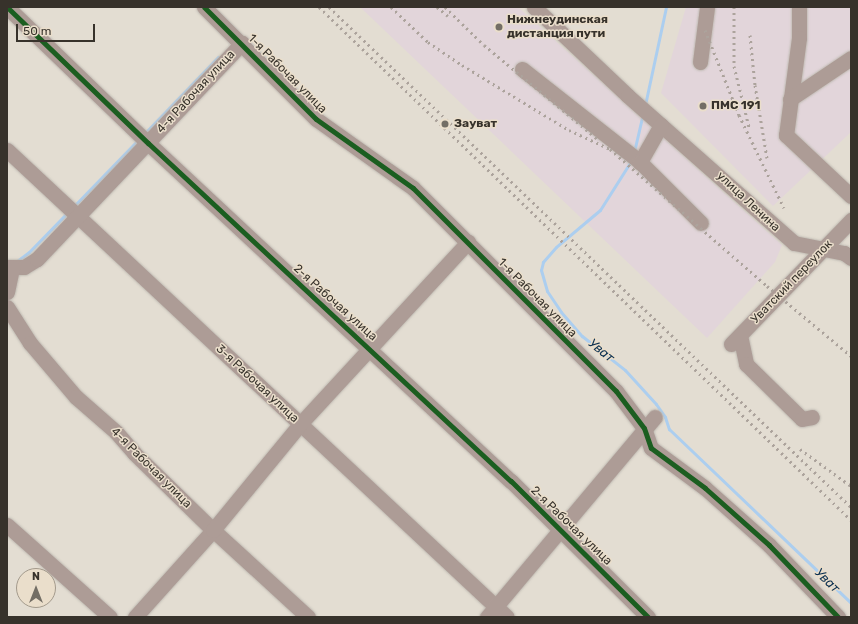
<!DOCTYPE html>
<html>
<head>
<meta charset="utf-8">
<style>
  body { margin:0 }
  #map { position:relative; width:858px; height:624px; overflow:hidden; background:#e3ddd2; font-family:Rubik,sans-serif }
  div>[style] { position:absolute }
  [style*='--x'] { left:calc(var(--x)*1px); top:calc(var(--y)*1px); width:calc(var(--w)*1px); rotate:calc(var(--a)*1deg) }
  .industrial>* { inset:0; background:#e2d5da }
  .stream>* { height:3px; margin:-1.5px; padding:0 1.5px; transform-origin:1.5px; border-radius:1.5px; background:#acceef }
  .roads { filter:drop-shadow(0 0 1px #bfbab2) drop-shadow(0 0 1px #bfbab2) }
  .minor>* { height:15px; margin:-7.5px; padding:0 7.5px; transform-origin:7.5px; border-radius:7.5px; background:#ad9c96 }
  .rail>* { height:3px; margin-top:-1.5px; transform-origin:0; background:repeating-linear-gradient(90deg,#aca39c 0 2px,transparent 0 6px) }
  .cycleway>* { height:5px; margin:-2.5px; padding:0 2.5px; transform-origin:2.5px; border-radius:2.5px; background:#1b5e20 }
  .dots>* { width:11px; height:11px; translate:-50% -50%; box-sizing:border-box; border:2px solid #eadecb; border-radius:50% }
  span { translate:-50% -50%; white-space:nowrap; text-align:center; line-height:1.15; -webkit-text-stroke:3px #eadecb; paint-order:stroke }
  .poi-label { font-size:12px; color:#37322b; font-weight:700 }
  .left { translate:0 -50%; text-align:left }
  .street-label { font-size:12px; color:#37322b }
  .water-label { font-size:13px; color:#0b3051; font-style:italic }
  .frame { position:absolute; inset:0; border:8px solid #37322b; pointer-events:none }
  .north { position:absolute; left:16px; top:568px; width:40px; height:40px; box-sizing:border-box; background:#eadecb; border:1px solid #a2998b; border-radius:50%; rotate:0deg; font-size:11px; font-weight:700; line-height:16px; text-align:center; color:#37322b }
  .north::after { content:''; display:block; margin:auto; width:14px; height:18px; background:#736e65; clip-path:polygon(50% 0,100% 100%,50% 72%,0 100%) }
  .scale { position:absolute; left:16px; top:24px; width:79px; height:18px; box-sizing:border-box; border:2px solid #37322b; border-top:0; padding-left:5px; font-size:12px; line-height:14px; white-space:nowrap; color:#37322b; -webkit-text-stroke:3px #eadecb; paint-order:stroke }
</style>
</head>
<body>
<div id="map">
  <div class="industrial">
    <i style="clip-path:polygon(360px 7px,518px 7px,782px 245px,775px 262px,707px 338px)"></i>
    <i style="clip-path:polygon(686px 7px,851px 7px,851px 132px,773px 206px,661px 93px)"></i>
  </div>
  <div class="stream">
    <i style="--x:645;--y:105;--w:100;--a:-77.9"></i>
    <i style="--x:144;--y:134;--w:107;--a:-46.1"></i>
    <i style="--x:634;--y:152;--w:39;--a:-77"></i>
    <i style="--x:631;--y:161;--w:58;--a:122.3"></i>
    <i style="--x:600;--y:210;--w:57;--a:139.9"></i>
    <i style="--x:556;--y:247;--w:20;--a:131"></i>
    <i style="--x:543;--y:262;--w:8;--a:104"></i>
    <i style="--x:541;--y:270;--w:22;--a:74"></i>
    <i style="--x:547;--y:291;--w:25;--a:56"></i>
    <i style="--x:561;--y:312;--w:32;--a:49"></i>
    <i style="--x:582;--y:336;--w:55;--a:38.3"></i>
    <i style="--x:625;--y:370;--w:46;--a:47.6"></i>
    <i style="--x:656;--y:404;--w:16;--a:55"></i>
    <i style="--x:665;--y:417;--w:13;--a:72"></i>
    <i style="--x:669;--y:429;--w:252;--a:43.7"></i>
    <i style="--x:73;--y:207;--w:95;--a:-45.9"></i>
    <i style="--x:17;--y:261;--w:15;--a:-37"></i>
    <i style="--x:29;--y:252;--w:56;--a:-45.7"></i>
  </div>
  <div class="roads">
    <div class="minor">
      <i style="--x:7;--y:7;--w:196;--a:44"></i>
      <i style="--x:148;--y:143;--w:496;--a:43"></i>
      <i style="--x:511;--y:481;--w:193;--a:44.8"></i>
      <i style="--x:204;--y:7;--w:158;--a:45"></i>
      <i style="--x:316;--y:119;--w:119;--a:35.4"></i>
      <i style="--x:413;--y:188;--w:287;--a:45"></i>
      <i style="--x:616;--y:391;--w:46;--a:52.9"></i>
      <i style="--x:644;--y:428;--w:21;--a:71"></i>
      <i style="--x:651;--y:448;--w:67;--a:36.5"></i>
      <i style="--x:705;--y:488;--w:86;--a:41.7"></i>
      <i style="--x:769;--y:545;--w:100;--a:46.2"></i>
      <i style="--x:534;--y:7;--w:129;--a:43.4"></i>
      <i style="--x:628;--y:96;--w:222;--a:41.5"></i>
      <i style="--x:794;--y:243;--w:51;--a:11.3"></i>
      <i style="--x:844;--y:253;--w:9;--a:36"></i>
      <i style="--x:799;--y:7;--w:31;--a:90"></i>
      <i style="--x:799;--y:38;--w:98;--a:97.6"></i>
      <i style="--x:786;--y:135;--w:89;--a:43.2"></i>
      <i style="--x:700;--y:62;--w:55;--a:-82.7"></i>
      <i style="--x:522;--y:69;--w:150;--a:38.2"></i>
      <i style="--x:790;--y:99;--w:73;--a:-33.9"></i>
      <i style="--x:661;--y:125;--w:43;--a:119.6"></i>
      <i style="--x:640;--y:162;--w:86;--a:45"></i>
      <i style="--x:7;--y:150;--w:684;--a:43.05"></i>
      <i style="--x:7;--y:267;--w:17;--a:0"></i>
      <i style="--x:24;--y:267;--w:15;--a:-32"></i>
      <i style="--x:37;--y:259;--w:298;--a:-46.5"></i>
      <i style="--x:7;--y:292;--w:25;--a:-78"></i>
      <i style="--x:7;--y:307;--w:43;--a:57.4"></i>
      <i style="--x:30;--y:343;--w:71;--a:49.6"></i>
      <i style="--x:76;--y:397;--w:53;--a:41.2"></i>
      <i style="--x:116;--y:432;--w:28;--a:49"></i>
      <i style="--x:134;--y:453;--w:110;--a:44.3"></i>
      <i style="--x:213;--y:530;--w:129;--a:42.5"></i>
      <i style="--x:740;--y:335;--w:30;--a:78"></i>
      <i style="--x:746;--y:364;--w:78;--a:44.5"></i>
      <i style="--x:802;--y:419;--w:10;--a:-11"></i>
      <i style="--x:731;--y:344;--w:173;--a:-45.9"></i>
      <i style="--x:7;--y:525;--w:138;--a:41.8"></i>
      <i style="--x:135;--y:617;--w:117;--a:-48.1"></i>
      <i style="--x:213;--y:530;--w:137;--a:-50.6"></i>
      <i style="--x:300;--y:424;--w:248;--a:-47.3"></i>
      <i style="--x:487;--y:617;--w:261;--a:-50"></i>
    </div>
  </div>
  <div class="rail">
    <i style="--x:319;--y:7;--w:739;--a:43.96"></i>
    <i style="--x:329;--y:7;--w:723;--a:43.77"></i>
    <i style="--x:391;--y:7;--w:51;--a:43.4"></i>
    <i style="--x:428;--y:42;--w:41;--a:34.1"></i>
    <i style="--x:462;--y:65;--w:125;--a:31.3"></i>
    <i style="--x:569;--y:130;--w:45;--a:24.9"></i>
    <i style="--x:610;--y:149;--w:208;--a:41.1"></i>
    <i style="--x:767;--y:286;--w:109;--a:39.8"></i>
    <i style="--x:437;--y:7;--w:14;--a:39"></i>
    <i style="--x:445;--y:7;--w:54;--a:44.3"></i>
    <i style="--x:484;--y:45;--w:149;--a:39.6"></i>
    <i style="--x:734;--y:7;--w:59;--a:90"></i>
    <i style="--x:734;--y:66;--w:63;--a:76.2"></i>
    <i style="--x:705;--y:30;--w:92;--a:68.2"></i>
    <i style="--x:739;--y:115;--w:103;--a:64.2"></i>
    <i style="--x:750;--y:35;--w:50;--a:84.3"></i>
    <i style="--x:755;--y:85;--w:74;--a:80.7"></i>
    <i style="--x:800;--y:449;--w:63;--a:36"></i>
  </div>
  <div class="cycleway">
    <i style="--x:7;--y:7;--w:196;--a:44"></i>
    <i style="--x:148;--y:143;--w:496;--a:43"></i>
    <i style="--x:511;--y:481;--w:193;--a:44.8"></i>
    <i style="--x:204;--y:7;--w:158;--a:45"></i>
    <i style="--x:316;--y:119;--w:119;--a:35.4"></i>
    <i style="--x:413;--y:188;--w:287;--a:45"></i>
    <i style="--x:616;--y:391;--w:46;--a:52.9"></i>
    <i style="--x:644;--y:428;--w:21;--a:71"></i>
    <i style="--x:651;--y:448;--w:67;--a:36.5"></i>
    <i style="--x:705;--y:488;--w:86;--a:41.7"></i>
    <i style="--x:769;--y:545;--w:100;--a:46.2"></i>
  </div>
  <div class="dots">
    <i style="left:499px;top:27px;background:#736e65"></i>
    <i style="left:703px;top:106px;background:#736e65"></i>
    <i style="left:445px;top:124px;background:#736e65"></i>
  </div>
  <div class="poi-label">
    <span class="left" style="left:507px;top:27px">Нижнеудинская<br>дистанция пути</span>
    <span class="left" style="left:711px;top:106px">ПМС 191</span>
    <span class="left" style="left:454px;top:124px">Зауват</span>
  </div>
  <div class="street-label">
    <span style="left:287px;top:74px;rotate:45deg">1-я Рабочая улица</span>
    <span style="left:196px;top:92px;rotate:-47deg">4-я Рабочая улица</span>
    <span style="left:748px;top:202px;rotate:43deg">улица Ленина</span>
    <span style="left:792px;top:282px;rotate:-46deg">Уватский переулок</span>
    <span style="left:537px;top:298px;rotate:45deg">1-я Рабочая улица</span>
    <span style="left:335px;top:303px;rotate:42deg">2-я Рабочая улица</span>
    <span style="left:257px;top:384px;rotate:43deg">3-я Рабочая улица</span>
    <span style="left:151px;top:468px;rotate:45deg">4-я Рабочая улица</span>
    <span style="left:571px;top:526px;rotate:44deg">2-я Рабочая улица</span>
  </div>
  <div class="water-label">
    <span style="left:601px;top:351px;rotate:39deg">Уват</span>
    <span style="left:827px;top:581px;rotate:44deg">Уват</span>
  </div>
  <div class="frame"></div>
  <div class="north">N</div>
  <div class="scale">50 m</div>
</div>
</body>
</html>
